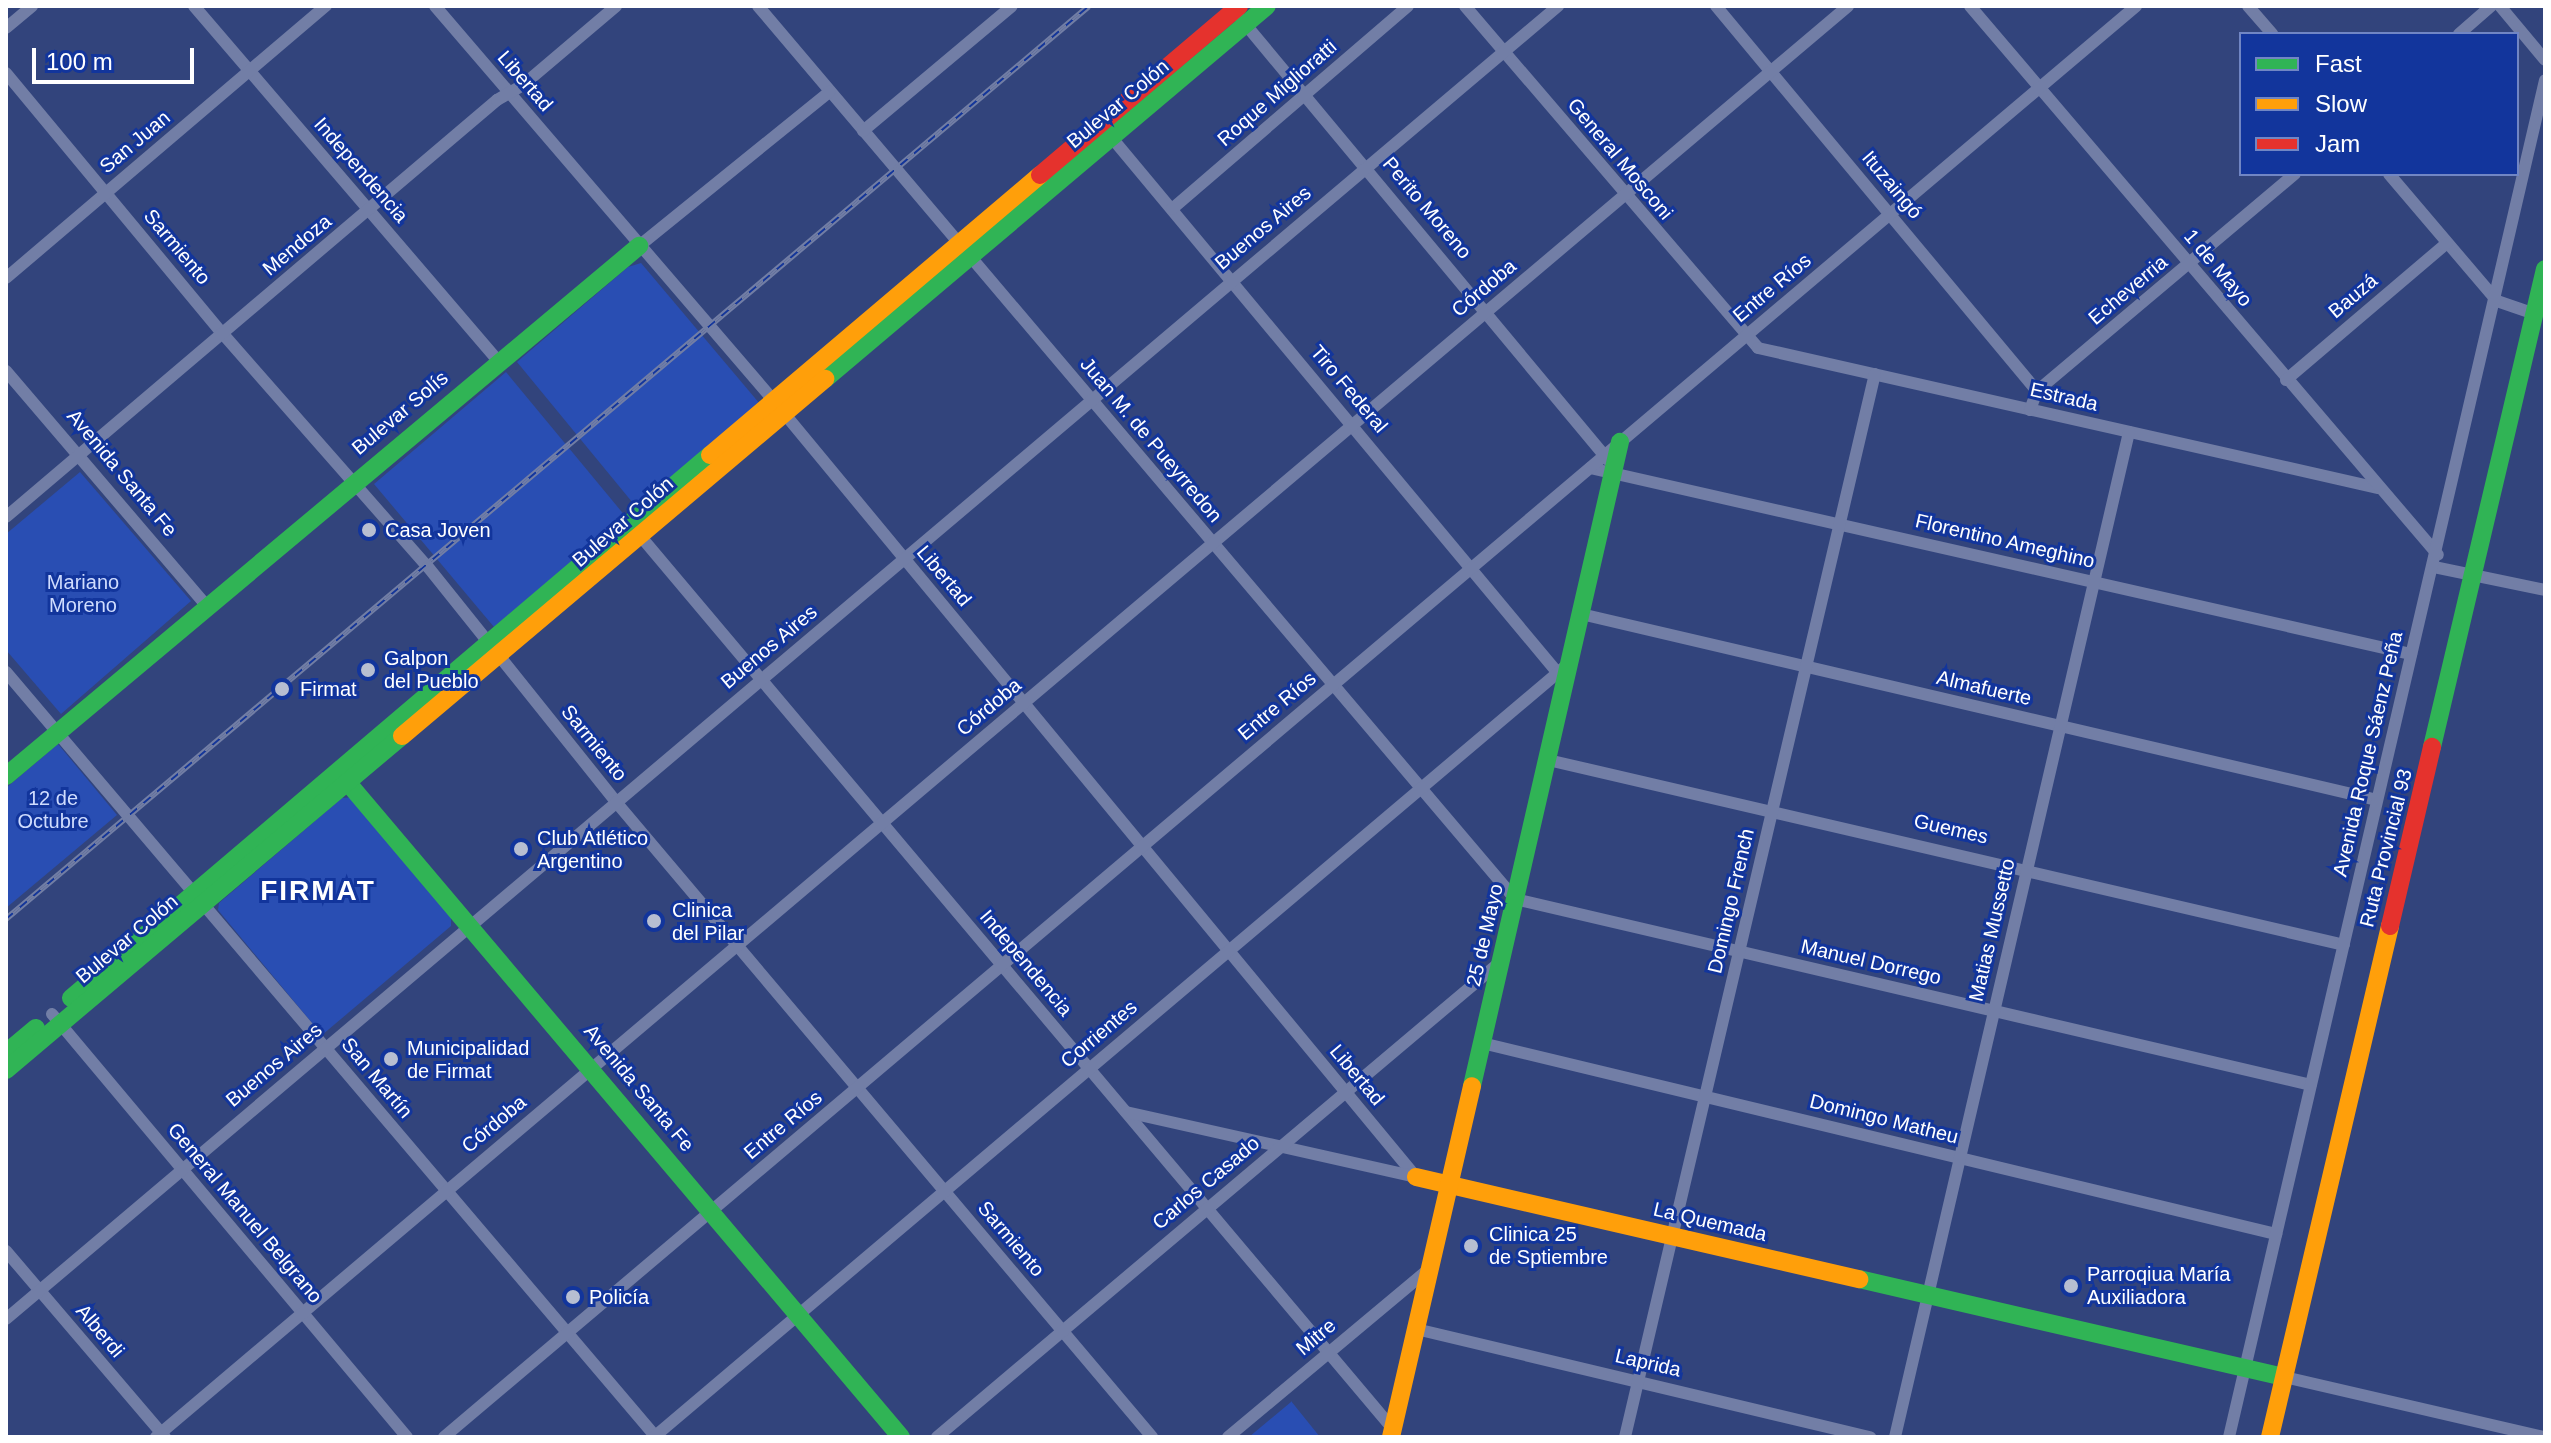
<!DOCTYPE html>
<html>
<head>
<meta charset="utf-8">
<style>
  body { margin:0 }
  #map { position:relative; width:2551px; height:1443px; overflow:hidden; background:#32447c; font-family:Arial,sans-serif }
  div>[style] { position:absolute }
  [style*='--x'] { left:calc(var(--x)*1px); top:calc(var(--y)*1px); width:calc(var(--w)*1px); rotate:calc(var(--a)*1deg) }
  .green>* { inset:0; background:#294eb3 }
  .street>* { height:12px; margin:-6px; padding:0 6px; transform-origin:6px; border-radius:6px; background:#727ea6 }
  .fast>* { height:18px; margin:-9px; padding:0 9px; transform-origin:9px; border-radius:9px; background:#30b455 }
  .slow>* { height:18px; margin:-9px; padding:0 9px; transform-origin:9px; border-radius:9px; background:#ff9f0a }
  .jam>* { height:18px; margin:-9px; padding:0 9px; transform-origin:9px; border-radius:9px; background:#e5322d }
  .rail>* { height:6px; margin-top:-3px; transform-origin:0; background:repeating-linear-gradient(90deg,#12359c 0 9px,#727ea5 0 18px); box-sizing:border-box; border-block:2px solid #727ea5 }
  .dots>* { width:22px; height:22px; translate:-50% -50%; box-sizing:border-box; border:4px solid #12359c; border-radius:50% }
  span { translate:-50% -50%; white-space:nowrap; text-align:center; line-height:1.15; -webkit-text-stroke:6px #12359c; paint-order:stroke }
  .street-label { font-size:20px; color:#fff }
  .poi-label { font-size:20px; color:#fff }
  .left { translate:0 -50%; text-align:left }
  .park-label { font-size:20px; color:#cfdcfe }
  .district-label { font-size:28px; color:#fff; font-weight:700; letter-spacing:2px }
  .frame { position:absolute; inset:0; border:8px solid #fff; pointer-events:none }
  .legend { position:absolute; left:2239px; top:32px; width:280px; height:144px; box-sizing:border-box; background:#12359c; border:2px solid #7186c4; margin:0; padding:10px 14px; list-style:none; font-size:24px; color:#fff }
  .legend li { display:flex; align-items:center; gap:16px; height:40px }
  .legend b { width:40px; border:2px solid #7186c4 }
  .scale { position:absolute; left:32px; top:48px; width:162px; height:36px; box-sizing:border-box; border:4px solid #fff; border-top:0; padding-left:10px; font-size:24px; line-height:28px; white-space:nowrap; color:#fff; -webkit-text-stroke:6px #12359c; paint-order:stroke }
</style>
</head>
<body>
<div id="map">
  <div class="green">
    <i style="clip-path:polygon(641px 263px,760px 404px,637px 508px,517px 362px,628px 267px)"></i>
    <i style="clip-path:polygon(506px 372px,626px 517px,494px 627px,374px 484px)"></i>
    <i style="clip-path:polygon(80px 472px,191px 601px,61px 714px,6px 650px,6px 534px)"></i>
    <i style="clip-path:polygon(58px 744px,117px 815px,6px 908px,6px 788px)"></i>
    <i style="clip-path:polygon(354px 797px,451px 913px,451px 926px,322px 1035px,218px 910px,219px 903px,342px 798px)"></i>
    <i style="clip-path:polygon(1291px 1401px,1320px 1437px,1249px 1437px,1291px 1402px)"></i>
  </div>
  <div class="street">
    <i style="--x:194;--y:6;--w:466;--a:49.4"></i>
    <i style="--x:435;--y:6;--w:521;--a:49.36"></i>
    <i style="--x:774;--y:401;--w:1007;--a:50.4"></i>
    <i style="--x:758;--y:6;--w:1171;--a:49.71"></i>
    <i style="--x:1515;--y:899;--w:817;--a:13.15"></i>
    <i style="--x:1465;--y:6;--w:450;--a:49.4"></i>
    <i style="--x:1758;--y:348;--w:636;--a:12.72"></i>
    <i style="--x:1716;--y:6;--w:501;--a:50.18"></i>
    <i style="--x:1970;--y:6;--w:721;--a:49.55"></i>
    <i style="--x:2248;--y:6;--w:37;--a:49"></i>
    <i style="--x:2500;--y:6;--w:70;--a:50.2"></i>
    <i style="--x:1241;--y:19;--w:574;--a:50.23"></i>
    <i style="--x:6;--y:28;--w:34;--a:-40"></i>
    <i style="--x:2459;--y:34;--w:43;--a:-41.2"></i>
    <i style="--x:6;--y:73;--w:339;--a:50.3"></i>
    <i style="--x:223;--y:334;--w:310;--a:48.7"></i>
    <i style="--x:428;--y:567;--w:301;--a:51.3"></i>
    <i style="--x:616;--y:802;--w:831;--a:49.83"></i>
    <i style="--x:863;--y:131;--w:194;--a:-40"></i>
    <i style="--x:1107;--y:132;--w:709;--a:50.2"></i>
    <i style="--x:2389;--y:174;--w:167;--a:49.6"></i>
    <i style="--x:2497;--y:301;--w:40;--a:18.9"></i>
    <i style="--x:1172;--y:209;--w:311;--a:-40.7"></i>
    <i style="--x:639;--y:246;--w:245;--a:-39"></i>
    <i style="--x:6;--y:278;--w:420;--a:-40.4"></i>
    <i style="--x:6;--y:371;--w:306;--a:49.5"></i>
    <i style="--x:2286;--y:380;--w:211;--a:-40.4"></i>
    <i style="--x:2030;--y:410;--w:20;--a:-70"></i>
    <i style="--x:2037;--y:391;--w:337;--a:-40.1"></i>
    <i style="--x:1590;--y:468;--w:842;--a:12.77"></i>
    <i style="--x:6;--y:517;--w:644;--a:-40.34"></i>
    <i style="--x:497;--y:100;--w:30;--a:-30"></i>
    <i style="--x:523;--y:85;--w:122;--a:-40.3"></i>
    <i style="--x:637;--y:532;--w:1173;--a:49.88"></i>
    <i style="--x:2434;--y:567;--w:113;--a:11.7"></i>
    <i style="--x:1581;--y:614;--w:817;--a:13.15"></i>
    <i style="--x:6;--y:672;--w:1004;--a:49.65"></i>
    <i style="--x:1548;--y:760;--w:817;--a:13.08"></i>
    <i style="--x:52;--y:1014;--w:552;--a:50"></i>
    <i style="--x:1482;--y:1043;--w:817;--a:13.53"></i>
    <i style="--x:1126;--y:1112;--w:297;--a:12.6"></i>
    <i style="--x:6;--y:1251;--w:245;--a:49.5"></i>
    <i style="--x:6;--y:1319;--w:2033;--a:-40.23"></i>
    <i style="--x:1416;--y:1329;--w:467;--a:13.4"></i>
    <i style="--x:2284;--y:1377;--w:266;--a:13"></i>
    <i style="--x:156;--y:1437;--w:2216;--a:-40.22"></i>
    <i style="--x:444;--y:1437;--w:2216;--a:-40.22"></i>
    <i style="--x:654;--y:1437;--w:1197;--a:-40.22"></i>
    <i style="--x:937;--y:1437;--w:737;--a:-40.15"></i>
    <i style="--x:1228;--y:1437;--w:263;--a:-39.9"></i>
    <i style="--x:1625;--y:1437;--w:1092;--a:-76.77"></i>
    <i style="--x:1895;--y:1437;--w:1032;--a:-76.89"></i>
    <i style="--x:2229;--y:1437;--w:1393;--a:-76.89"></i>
  </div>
  <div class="fast">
    <i style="--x:825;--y:379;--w:578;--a:-40.16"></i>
    <i style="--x:2432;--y:747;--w:491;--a:-76.7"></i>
    <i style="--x:6;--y:776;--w:826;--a:-39.94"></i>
    <i style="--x:343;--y:777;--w:864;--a:49.79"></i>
    <i style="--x:71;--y:998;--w:839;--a:-40.36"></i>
    <i style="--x:6;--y:1053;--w:39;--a:-40"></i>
    <i style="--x:6;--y:1070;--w:518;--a:-40.15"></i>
    <i style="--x:1472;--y:1086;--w:661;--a:-77.06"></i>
    <i style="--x:1859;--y:1279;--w:436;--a:13"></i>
  </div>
  <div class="slow">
    <i style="--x:710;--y:455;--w:433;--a:-40.3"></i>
    <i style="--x:402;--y:736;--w:554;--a:-40.16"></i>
    <i style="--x:1416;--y:1177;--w:455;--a:13"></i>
    <i style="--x:1391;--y:1437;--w:360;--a:-77"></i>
    <i style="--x:2270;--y:1437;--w:525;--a:-76.78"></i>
  </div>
  <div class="jam">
    <i style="--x:1040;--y:175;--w:261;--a:-40.3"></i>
    <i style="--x:2390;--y:926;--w:184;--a:-76.8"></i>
  </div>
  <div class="rail">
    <i style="--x:6;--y:919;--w:1416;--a:-40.13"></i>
  </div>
  <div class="dots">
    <i style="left:369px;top:530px;background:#b7bed1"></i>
    <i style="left:368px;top:670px;background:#b7bed1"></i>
    <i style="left:282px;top:689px;background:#b7bed1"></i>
    <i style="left:521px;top:849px;background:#b7bed1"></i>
    <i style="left:654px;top:921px;background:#b7bed1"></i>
    <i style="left:391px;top:1059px;background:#b7bed1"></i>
    <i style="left:1471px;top:1246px;background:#b7bed1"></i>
    <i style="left:2071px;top:1286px;background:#b7bed1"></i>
    <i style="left:573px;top:1297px;background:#b7bed1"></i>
  </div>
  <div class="street-label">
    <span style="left:525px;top:81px;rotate:49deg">Libertad</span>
    <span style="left:1277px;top:93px;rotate:-41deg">Roque Miglioratti</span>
    <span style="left:1118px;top:104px;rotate:-40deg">Bulevar Colón</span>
    <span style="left:135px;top:142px;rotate:-40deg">San Juan</span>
    <span style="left:1620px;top:159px;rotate:50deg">General Mosconi</span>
    <span style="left:361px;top:170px;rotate:49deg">Independencia</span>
    <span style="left:1892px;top:185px;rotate:50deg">Ituzaingó</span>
    <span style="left:1427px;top:208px;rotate:50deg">Perito Moreno</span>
    <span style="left:1263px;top:228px;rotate:-40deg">Buenos Aires</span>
    <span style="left:297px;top:245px;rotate:-40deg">Mendoza</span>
    <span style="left:177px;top:247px;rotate:50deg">Sarmiento</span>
    <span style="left:2218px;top:268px;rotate:50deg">1 de Mayo</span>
    <span style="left:1484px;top:288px;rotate:-40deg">Córdoba</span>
    <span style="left:1772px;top:288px;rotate:-40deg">Entre Ríos</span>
    <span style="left:2128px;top:290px;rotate:-40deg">Echeverria</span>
    <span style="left:2353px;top:296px;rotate:-40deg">Bauzá</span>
    <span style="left:1349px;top:389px;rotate:50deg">Tiro Federal</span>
    <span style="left:2064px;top:397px;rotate:13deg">Estrada</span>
    <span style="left:400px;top:413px;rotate:-40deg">Bulevar Solís</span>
    <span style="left:1151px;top:440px;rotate:50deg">Juan M. de Pueyrredon</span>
    <span style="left:122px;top:473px;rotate:50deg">Avenida Santa Fe</span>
    <span style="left:623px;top:522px;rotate:-41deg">Bulevar Colón</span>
    <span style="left:2005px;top:541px;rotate:13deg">Florentino Ameghino</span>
    <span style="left:944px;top:576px;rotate:50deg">Libertad</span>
    <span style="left:769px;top:647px;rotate:-40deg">Buenos Aires</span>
    <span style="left:1984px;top:688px;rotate:13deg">Almafuerte</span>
    <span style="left:1277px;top:706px;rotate:-40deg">Entre Ríos</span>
    <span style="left:989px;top:707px;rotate:-40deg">Córdoba</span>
    <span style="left:594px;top:743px;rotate:51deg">Sarmiento</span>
    <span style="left:2368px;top:754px;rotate:-77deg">Avenida Roque Sáenz Peña</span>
    <span style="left:1951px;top:829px;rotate:13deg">Guemes</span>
    <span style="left:2386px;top:848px;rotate:-76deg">Ruta Provincial 93</span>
    <span style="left:1731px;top:901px;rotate:-77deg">Domingo French</span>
    <span style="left:1992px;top:930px;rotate:-77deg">Matias Mussetto</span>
    <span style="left:1485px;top:935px;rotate:-77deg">25 de Mayo</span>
    <span style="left:127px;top:939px;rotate:-40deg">Bulevar Colón</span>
    <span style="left:1871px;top:962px;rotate:13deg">Manuel Dorrego</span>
    <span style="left:1026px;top:963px;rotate:50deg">Independencia</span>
    <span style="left:1099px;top:1034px;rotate:-40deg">Corrientes</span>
    <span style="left:274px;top:1065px;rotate:-40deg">Buenos Aires</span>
    <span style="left:1357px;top:1075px;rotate:50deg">Libertad</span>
    <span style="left:377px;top:1078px;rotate:50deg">San Martín</span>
    <span style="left:639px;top:1088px;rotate:50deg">Avenida Santa Fe</span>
    <span style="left:1884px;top:1119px;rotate:14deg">Domingo Matheu</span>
    <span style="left:494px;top:1124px;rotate:-40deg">Córdoba</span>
    <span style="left:783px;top:1125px;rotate:-40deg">Entre Ríos</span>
    <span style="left:1206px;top:1183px;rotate:-40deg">Carlos Casado</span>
    <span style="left:245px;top:1213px;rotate:50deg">General Manuel Belgrano</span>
    <span style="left:1710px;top:1222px;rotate:13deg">La Quemada</span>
    <span style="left:1011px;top:1239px;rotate:50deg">Sarmiento</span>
    <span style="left:100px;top:1331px;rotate:50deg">Alberdi</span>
    <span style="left:1316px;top:1337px;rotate:-40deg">Mitre</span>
    <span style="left:1648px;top:1363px;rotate:13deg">Laprida</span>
  </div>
  <div class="poi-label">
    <span class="left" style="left:385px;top:530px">Casa Joven</span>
    <span class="left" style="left:384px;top:670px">Galpon<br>del Pueblo</span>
    <span class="left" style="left:300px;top:689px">Firmat</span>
    <span class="left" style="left:537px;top:850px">Club Atlético<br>Argentino</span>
    <span class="left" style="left:672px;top:922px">Clinica<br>del Pilar</span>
    <span class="left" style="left:407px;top:1060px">Municipalidad<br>de Firmat</span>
    <span class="left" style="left:1489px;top:1246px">Clinica 25<br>de Sptiembre</span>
    <span class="left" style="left:2087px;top:1286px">Parroqiua María<br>Auxiliadora</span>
    <span class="left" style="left:589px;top:1297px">Policía</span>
  </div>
  <div class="park-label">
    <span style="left:83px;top:594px">Mariano<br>Moreno</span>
    <span style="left:53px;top:810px">12 de<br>Octubre</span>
  </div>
  <div class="district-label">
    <span style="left:318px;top:891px">FIRMAT</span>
  </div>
  <div class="frame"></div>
  <ul class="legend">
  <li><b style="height:10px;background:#30b455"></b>Fast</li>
  <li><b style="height:10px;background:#ff9f0a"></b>Slow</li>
  <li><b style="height:10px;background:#e5322d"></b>Jam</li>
  </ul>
  <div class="scale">100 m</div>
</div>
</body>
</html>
